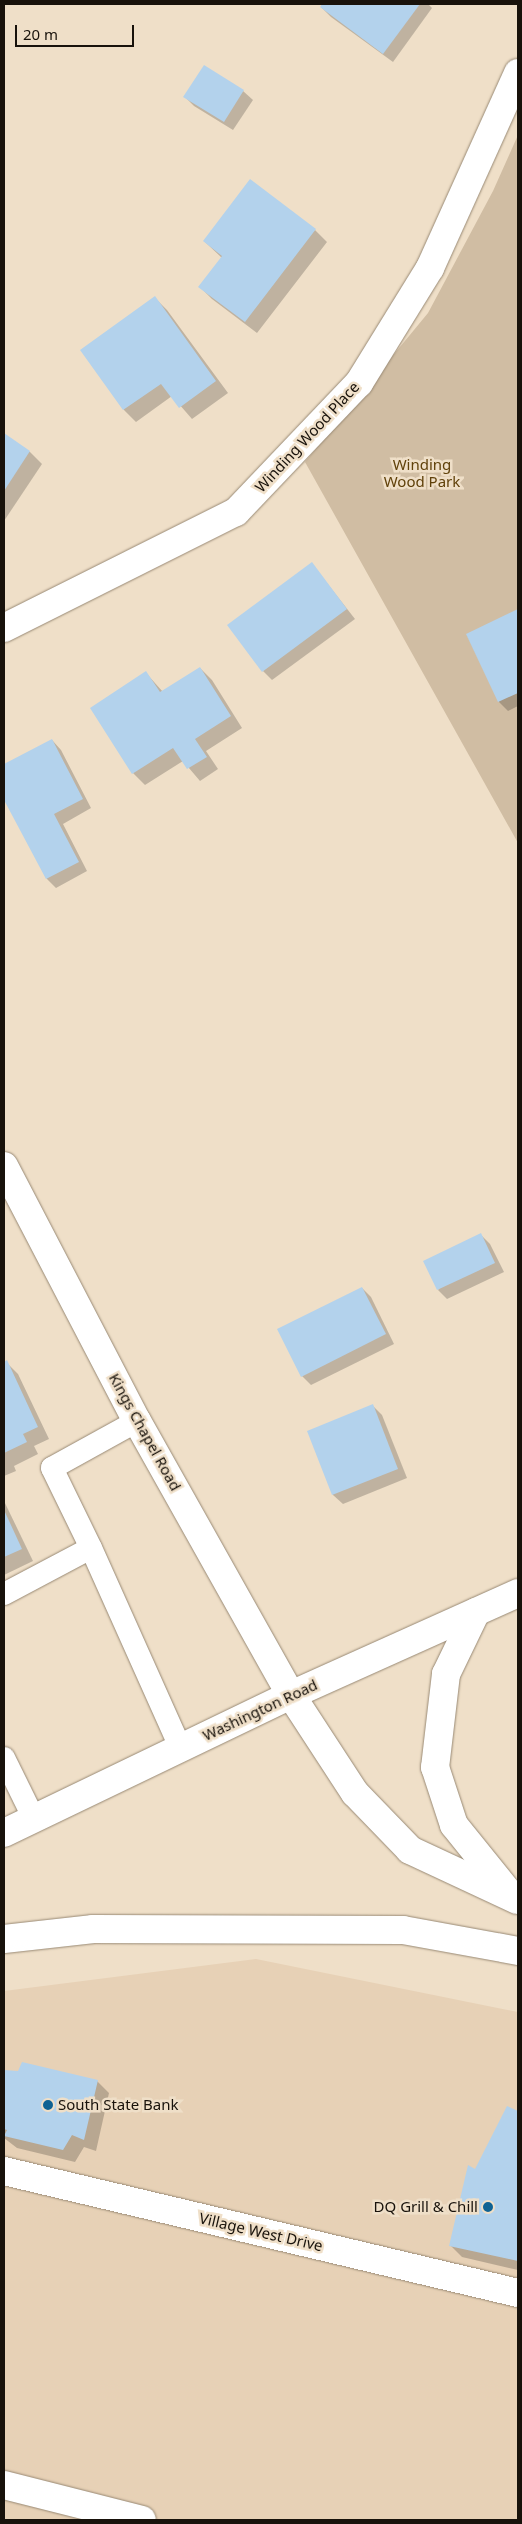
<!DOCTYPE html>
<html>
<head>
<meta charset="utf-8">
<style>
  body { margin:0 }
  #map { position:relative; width:522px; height:2524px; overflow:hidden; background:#efdfc8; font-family:"Noto Sans",sans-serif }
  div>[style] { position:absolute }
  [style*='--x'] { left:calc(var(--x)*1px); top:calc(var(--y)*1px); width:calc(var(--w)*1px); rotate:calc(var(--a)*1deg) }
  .built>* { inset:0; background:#e7d1b6 }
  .green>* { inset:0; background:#d0bda3 }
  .shadow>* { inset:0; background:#0003 }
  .building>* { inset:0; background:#b3d2ec }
  .roads { filter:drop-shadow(0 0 1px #988974) drop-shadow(0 0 1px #988974) }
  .lane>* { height:22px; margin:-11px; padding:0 11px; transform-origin:11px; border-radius:11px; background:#fff }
  .street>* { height:28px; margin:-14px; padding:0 14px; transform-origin:14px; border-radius:14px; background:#fff }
  .secondary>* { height:28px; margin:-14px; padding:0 14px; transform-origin:14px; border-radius:14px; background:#fff }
  .primary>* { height:28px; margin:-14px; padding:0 14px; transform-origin:14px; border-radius:14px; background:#fff }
  .dots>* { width:14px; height:14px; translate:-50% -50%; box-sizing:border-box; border:2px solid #efdfc8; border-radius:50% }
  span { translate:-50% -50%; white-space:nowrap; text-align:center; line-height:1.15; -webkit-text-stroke:5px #efdfc8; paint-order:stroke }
  .street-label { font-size:15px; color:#18120b }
  .park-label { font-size:15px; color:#60410a }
  .poi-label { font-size:15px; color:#18120b }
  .left { translate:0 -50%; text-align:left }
  .right { translate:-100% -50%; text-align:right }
  .frame { position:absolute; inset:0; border:5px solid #18120b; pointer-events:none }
  .scale { position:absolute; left:15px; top:25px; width:119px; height:22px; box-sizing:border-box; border:2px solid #18120b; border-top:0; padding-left:6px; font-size:15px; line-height:18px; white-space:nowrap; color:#18120b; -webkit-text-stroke:4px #efdfc8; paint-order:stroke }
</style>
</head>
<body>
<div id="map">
  <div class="built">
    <i style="clip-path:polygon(256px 1959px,518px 2012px,518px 2520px,4px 2520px,4px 1991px)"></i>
  </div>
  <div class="green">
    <i style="clip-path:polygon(518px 135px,518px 843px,305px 462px,428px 313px,493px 191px)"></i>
  </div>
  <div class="shadow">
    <i style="clip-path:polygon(324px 4px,428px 4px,432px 8px,393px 62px,331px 17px,321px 7px)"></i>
    <i style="clip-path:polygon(243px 91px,253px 100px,233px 130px,194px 106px,185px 97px)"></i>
    <i style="clip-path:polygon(315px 230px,327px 242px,257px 333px,212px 299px,200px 287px,222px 258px,204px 241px)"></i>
    <i style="clip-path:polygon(155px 298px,167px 310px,228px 393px,192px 419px,172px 396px,136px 422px,124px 410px,82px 351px)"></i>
    <i style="clip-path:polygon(4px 435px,30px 452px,42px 464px,4px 521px)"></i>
    <i style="clip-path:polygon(312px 564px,355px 619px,272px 680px,263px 671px)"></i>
    <i style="clip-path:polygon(518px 610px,518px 706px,508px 711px,499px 702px,467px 635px)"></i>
    <i style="clip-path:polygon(200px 668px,212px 680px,242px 728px,206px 751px,218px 769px,200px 781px,183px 761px,145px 785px,133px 773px,146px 673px,163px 692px)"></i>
    <i style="clip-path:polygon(52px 740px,61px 750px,91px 808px,63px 824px,87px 871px,56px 888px,47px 879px,4px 798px,4px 766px)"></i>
    <i style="clip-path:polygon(481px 1235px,490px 1244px,504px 1272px,447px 1299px,438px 1290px)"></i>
    <i style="clip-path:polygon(362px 1288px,371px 1297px,394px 1344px,311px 1385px,302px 1376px)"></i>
    <i style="clip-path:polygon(6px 1362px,18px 1374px,49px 1439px,34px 1446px,38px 1454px,14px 1466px,16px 1471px,4px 1476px,4px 1363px)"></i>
    <i style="clip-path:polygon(373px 1406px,382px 1415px,407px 1478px,343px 1504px,333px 1495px,309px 1431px)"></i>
    <i style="clip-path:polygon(4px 1501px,33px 1561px,4px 1575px)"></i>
    <i style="clip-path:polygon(4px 2072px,97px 2081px,109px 2093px,96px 2151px,84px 2147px,75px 2162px,17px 2148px,4px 2138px)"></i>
    <i style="clip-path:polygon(508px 2107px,518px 2113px,518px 2270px,462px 2257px,450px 2245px,476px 2171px)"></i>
  </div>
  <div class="building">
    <i style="clip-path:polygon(322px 4px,420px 4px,383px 54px,320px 7px)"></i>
    <i style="clip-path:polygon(204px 65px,244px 90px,224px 122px,183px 97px)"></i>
    <i style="clip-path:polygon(250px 179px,316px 229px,245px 322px,198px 287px,222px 256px,203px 241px)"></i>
    <i style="clip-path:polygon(155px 296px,216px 381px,179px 408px,161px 384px,123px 410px,80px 350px)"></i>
    <i style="clip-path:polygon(4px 433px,30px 451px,4px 491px)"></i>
    <i style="clip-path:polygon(312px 562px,347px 609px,262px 672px,227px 625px)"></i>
    <i style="clip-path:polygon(518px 609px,518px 693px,498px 702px,466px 634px)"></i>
    <i style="clip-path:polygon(200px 667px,231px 716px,195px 739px,207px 757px,187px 769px,173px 748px,132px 774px,90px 708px,146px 671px,160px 692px)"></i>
    <i style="clip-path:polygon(52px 739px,83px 799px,54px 814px,79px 862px,46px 879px,4px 800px,4px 764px)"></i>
    <i style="clip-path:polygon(481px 1233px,495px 1263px,437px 1290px,423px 1261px)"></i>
    <i style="clip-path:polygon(362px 1287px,386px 1334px,301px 1377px,277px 1329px)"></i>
    <i style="clip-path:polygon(7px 1360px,38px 1427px,23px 1434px,27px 1442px,4px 1453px,4px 1362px)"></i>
    <i style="clip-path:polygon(373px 1404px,398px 1469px,332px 1495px,307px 1431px)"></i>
    <i style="clip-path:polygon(4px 1510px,22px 1549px,4px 1557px)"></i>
    <i style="clip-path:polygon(22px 2062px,98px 2080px,84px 2140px,72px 2135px,63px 2150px,4px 2136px,7px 2130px,4px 2129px,4px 2070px,18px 2071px)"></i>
    <i style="clip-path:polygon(507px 2106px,518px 2111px,518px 2261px,449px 2246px,468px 2165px,475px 2169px)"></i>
  </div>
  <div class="roads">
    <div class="lane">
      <i style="--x:91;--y:1548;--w:89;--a:-116"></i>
      <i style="--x:52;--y:1468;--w:97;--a:-28.9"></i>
      <i style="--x:4;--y:1594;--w:98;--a:-27.9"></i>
      <i style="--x:91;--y:1548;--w:218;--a:65.9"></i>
      <i style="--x:4;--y:1758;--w:68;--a:63.8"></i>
    </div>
    <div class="street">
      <i style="--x:4;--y:628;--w:259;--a:-26.6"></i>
      <i style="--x:236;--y:512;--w:178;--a:-46.4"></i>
      <i style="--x:359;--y:383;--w:135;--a:-58.3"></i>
      <i style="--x:430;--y:268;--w:214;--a:-65.7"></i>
      <i style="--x:4;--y:1166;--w:288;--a:62.5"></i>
      <i style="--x:137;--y:1421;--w:314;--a:60.7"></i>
      <i style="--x:4;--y:2171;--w:528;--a:13.35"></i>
      <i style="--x:4;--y:2485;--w:142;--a:14.2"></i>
    </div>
    <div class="secondary">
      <i style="--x:291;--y:1695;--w:117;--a:56.9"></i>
      <i style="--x:355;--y:1793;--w:79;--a:46"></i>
      <i style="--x:410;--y:1850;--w:118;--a:25"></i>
    </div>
    <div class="primary">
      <i style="--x:476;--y:1612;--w:69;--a:115.8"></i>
      <i style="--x:446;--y:1674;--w:94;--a:96.7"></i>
      <i style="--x:435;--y:1767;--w:61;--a:71.9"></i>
      <i style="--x:454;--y:1825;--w:92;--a:51.1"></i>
      <i style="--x:4;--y:1833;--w:318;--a:-25.7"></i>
      <i style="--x:291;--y:1695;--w:249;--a:-24.2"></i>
      <i style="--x:4;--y:1939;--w:90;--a:-6.4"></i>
      <i style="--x:93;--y:1929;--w:310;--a:0.2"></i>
      <i style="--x:403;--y:1930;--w:117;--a:10.3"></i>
    </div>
  </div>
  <div class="dots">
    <i style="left:48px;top:2105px;background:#0f6293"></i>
    <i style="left:488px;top:2207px;background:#0f6293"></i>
  </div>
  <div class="street-label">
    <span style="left:307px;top:437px;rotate:-47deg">Winding Wood Place</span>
    <span style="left:145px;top:1432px;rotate:61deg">Kings Chapel Road</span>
    <span style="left:260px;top:1710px;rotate:-25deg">Washington Road</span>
    <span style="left:261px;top:2232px;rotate:13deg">Village West Drive</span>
  </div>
  <div class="park-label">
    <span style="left:422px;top:473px">Winding<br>Wood Park</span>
  </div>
  <div class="poi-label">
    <span class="left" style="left:58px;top:2105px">South State Bank</span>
    <span class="right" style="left:478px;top:2207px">DQ Grill &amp; Chill</span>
  </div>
  <div class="frame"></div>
  <div class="scale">20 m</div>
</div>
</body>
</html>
